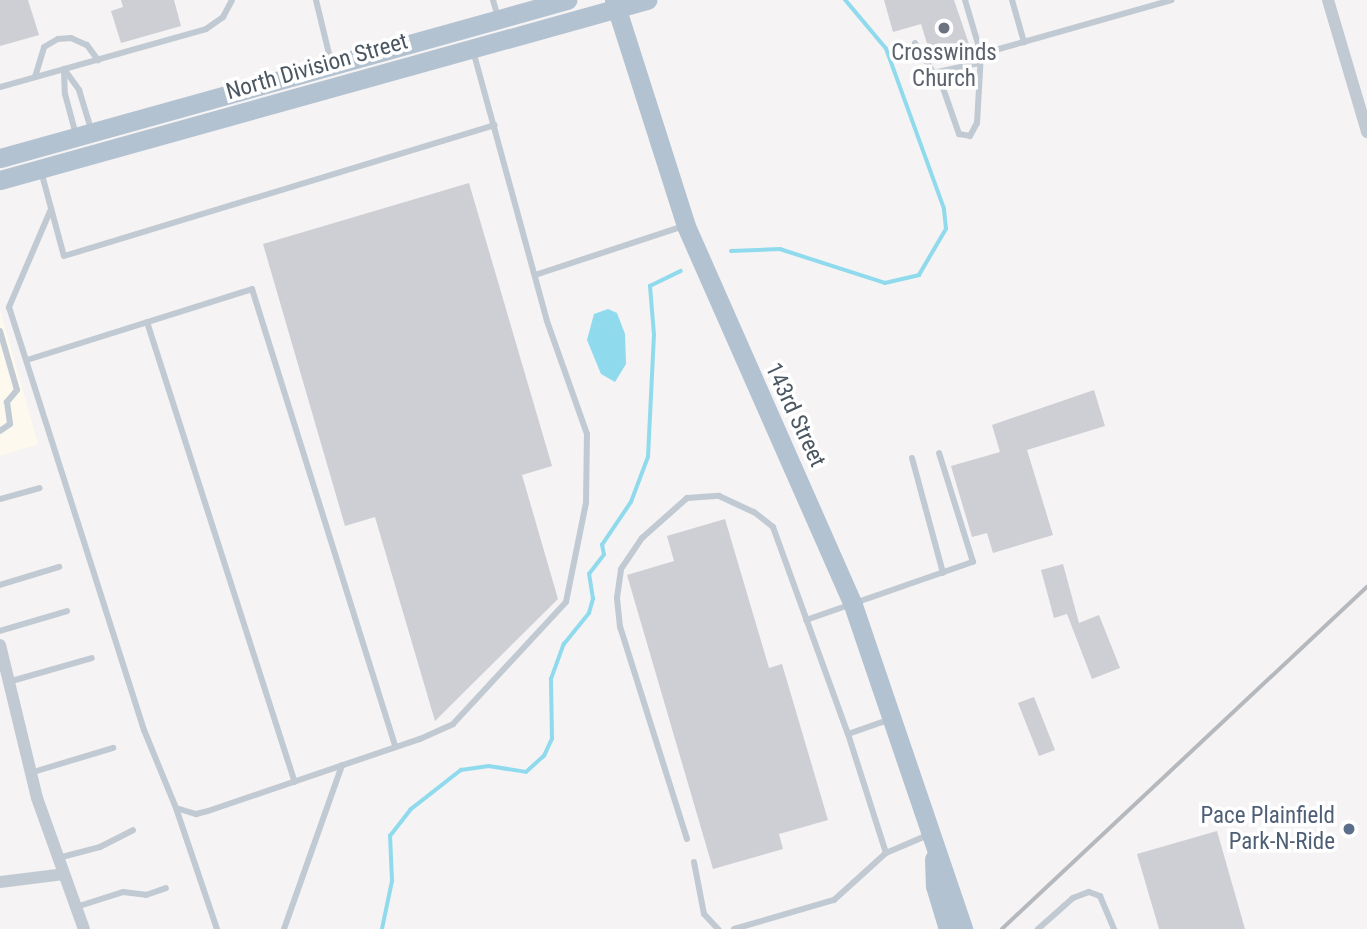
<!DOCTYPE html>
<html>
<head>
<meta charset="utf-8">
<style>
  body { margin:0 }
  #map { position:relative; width:1367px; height:929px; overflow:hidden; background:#f5f3f3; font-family:"Roboto Condensed",sans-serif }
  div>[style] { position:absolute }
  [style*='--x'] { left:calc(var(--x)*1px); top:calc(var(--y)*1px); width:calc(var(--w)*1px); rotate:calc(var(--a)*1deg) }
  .commercial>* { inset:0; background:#fdf9ef }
  .water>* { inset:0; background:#90daee }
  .stream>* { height:3.5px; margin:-1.75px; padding:0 1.75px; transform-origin:1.75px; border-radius:1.75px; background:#90daee }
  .building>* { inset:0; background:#cdcfd5 }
  .lane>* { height:6px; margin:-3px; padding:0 3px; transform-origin:3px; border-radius:3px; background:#c1cad2 }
  .street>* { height:12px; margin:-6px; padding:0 6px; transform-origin:6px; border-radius:6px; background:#c1cad2 }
  .primary>* { height:19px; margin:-9.5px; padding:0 9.5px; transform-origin:9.5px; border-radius:9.5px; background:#b3c2d1 }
  .rail>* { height:3.5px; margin:-1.75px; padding:0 1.75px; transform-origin:1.75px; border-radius:1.75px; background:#b5b8bd }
  .dots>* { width:19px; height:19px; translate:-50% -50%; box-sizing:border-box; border:4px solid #fff; border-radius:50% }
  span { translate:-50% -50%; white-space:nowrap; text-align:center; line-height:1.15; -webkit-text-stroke:7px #fff; paint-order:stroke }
  .worship-label { font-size:23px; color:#5b616d }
  .street-label { font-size:23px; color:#4a5661 }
  .service-label { font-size:23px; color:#4e5e75 }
  .right { translate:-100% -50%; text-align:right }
</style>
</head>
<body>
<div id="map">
  <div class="commercial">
    <i style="clip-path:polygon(0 309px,38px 444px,0 456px)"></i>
  </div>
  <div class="water">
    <i style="clip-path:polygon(608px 309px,617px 313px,625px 334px,626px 364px,615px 382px,601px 374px,587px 340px,594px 314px)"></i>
  </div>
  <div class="stream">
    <i style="--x:731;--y:251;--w:49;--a:-2.3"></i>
    <i style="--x:780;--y:249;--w:110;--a:17.9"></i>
    <i style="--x:885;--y:283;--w:35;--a:-13"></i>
    <i style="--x:919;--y:275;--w:53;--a:-59.6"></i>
    <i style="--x:946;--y:229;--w:20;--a:-96"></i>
    <i style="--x:944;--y:209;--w:170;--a:-109.9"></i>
    <i style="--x:886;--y:49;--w:64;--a:-129.9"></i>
    <i style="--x:382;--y:929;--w:49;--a:-78.2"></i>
    <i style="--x:392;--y:881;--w:45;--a:-92.5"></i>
    <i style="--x:390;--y:836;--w:33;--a:-52"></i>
    <i style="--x:410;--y:810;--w:65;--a:-38.1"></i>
    <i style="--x:461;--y:770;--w:28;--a:-8"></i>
    <i style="--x:489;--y:766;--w:37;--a:9"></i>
    <i style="--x:526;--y:772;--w:24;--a:-42"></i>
    <i style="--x:544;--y:756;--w:19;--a:-65"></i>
    <i style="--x:552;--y:739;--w:60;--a:-91"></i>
    <i style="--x:551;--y:679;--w:37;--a:-70"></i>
    <i style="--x:564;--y:644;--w:40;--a:-51"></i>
    <i style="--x:589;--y:613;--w:15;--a:-74"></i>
    <i style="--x:593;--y:599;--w:25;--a:-99"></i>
    <i style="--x:589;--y:574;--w:24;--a:-52"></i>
    <i style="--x:604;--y:555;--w:10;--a:-101"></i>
    <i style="--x:602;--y:545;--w:52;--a:-56"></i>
    <i style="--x:631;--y:502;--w:48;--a:-69.3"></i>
    <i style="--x:648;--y:457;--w:122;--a:-87.2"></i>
    <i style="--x:654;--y:335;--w:49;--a:-94.7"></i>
    <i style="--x:650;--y:286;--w:34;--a:-26"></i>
  </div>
  <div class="building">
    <i style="clip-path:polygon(0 0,28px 0,39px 35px,0 46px)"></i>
    <i style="clip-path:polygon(121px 0,174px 0,181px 26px,121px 43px,111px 11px,123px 7px)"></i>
    <i style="clip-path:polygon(884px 0,954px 0,970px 47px,938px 56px,936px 48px,929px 50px,921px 24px,893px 32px)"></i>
    <i style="clip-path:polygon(469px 183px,552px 466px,522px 475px,558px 599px,435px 721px,375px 517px,345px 526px,263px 244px)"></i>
    <i style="clip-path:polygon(1094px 390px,1105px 426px,1027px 450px,1053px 535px,993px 553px,987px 533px,972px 537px,951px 466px,1000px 452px,992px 425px)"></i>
    <i style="clip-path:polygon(725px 519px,769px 668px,782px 664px,828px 820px,779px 834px,783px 849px,713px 869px,627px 575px,674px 561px,667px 536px)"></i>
    <i style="clip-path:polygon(1063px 564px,1079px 623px,1099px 615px,1120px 668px,1092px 679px,1067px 614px,1054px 618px,1041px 570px)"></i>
    <i style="clip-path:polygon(1034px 697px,1055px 750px,1039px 756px,1018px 703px)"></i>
    <i style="clip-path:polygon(1217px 831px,1245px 929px,1159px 929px,1137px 854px)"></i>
  </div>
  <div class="lane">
    <i style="--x:316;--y:0;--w:64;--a:76.4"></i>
    <i style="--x:493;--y:0;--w:19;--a:74"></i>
    <i style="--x:965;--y:0;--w:56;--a:73.5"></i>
    <i style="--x:981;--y:54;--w:198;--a:-15.8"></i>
    <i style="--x:1012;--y:0;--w:44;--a:74.1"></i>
    <i style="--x:915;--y:43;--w:53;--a:58.1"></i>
    <i style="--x:943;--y:88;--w:49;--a:70.8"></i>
    <i style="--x:959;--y:134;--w:11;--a:10"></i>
    <i style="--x:970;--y:136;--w:15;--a:-62"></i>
    <i style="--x:977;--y:123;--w:69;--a:-86.7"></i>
    <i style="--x:64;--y:69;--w:26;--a:54"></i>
    <i style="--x:79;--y:90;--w:41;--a:72.9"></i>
    <i style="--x:64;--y:71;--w:23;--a:88"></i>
    <i style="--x:65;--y:94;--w:42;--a:75"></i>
    <i style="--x:933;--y:73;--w:47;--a:-12.3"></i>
    <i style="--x:35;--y:77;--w:31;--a:-73"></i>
    <i style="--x:44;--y:47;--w:16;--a:-30"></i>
    <i style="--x:58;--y:39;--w:13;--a:-4"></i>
    <i style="--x:71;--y:38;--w:17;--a:24"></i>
    <i style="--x:87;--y:45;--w:19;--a:54"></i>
    <i style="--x:0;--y:87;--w:214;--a:-15.7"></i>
    <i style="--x:206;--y:29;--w:21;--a:-35"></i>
    <i style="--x:223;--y:17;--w:19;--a:-62"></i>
    <i style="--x:41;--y:171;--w:88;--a:74.9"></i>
    <i style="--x:64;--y:256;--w:450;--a:-16.9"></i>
    <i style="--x:51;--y:209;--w:107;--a:113.2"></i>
    <i style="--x:9;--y:307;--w:444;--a:72.3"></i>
    <i style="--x:144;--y:730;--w:84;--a:67.7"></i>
    <i style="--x:176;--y:808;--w:21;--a:17"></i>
    <i style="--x:196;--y:814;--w:12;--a:-14"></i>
    <i style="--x:208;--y:811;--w:224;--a:-18.8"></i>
    <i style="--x:420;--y:739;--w:36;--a:-24"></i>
    <i style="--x:453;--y:724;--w:166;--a:-47.2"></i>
    <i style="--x:566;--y:602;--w:101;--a:-78.6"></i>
    <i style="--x:586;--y:503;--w:69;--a:-89.2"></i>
    <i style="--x:587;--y:434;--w:120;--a:-109.5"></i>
    <i style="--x:547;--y:321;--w:280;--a:-105.3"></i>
    <i style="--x:535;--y:275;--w:157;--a:-18.2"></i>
    <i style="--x:147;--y:322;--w:483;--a:72.2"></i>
    <i style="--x:0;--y:331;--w:61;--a:73.9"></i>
    <i style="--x:17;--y:390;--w:16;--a:130"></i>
    <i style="--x:7;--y:402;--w:22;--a:82"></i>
    <i style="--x:10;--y:424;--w:12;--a:145"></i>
    <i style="--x:27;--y:360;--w:236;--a:-17.5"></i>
    <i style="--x:252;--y:289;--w:479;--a:72.6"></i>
    <i style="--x:912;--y:458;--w:119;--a:74.9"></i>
    <i style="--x:0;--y:499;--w:41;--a:-15.4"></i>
    <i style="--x:0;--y:585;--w:62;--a:-17"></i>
    <i style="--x:806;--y:620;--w:177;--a:-19.2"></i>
    <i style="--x:973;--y:562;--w:114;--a:-107.3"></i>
    <i style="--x:0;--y:631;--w:70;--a:-16.6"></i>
    <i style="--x:8;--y:682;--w:87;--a:-15.9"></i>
    <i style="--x:30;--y:773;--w:87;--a:-16.8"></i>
    <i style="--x:176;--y:808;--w:128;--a:71.3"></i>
    <i style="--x:687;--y:839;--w:222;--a:-107.5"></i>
    <i style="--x:620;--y:627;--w:29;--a:-96"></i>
    <i style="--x:617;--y:598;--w:29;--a:-82"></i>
    <i style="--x:621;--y:569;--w:37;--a:-56"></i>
    <i style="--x:642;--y:538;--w:60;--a:-41.6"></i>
    <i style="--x:687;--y:498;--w:32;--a:-4"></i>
    <i style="--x:719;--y:496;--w:38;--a:25"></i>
    <i style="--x:754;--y:512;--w:24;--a:38"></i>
    <i style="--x:773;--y:527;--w:220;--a:70.1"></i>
    <i style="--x:886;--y:853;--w:125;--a:-107.7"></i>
    <i style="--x:848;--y:734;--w:42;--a:-19.3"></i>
    <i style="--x:58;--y:858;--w:43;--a:-14.7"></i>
    <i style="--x:100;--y:847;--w:37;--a:-27"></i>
    <i style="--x:694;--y:862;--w:53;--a:79.1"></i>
    <i style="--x:704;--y:914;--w:21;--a:47"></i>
    <i style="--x:76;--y:907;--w:49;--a:-17.7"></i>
    <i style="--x:123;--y:892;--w:23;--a:7"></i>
    <i style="--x:146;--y:895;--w:21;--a:-19"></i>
    <i style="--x:284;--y:929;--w:174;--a:-70.5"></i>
    <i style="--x:734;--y:929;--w:104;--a:-16.2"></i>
    <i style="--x:834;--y:900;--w:70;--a:-42.1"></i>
    <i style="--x:886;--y:853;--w:46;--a:-23.2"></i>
    <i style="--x:1038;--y:929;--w:47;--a:-41.5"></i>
    <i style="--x:1073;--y:898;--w:17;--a:-21"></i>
    <i style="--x:1089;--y:892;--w:12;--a:20"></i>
    <i style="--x:1100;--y:896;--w:36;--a:67"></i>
  </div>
  <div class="street">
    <i style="--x:1328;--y:0;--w:138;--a:73.5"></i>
    <i style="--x:0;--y:645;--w:157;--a:76.4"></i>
    <i style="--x:37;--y:798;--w:139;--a:70.3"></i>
    <i style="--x:0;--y:882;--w:64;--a:-7.1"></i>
  </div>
  <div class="primary">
    <i style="--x:614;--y:0;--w:237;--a:72.3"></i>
    <i style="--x:686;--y:226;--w:414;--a:66.2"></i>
    <i style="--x:853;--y:605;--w:342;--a:71.2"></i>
    <i style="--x:0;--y:158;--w:589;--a:-15.57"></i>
    <i style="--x:0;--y:180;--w:672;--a:-15.55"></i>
    <i style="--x:934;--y:859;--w:27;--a:88"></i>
    <i style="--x:935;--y:886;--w:45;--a:73.2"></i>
  </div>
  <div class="rail">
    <i style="--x:1002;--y:929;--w:500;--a:-43.14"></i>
  </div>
  <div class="dots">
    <i style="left:944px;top:28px;background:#6b7280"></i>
    <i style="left:1349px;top:829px;background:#5c6f8a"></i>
  </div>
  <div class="worship-label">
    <span style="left:944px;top:66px">Crosswinds<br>Church</span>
  </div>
  <div class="street-label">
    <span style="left:317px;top:67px;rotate:-16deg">North Division Street</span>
    <span style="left:795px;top:415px;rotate:65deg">143rd Street</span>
  </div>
  <div class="service-label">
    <span class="right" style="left:1335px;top:829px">Pace Plainfield<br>Park-N-Ride</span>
  </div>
</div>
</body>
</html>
